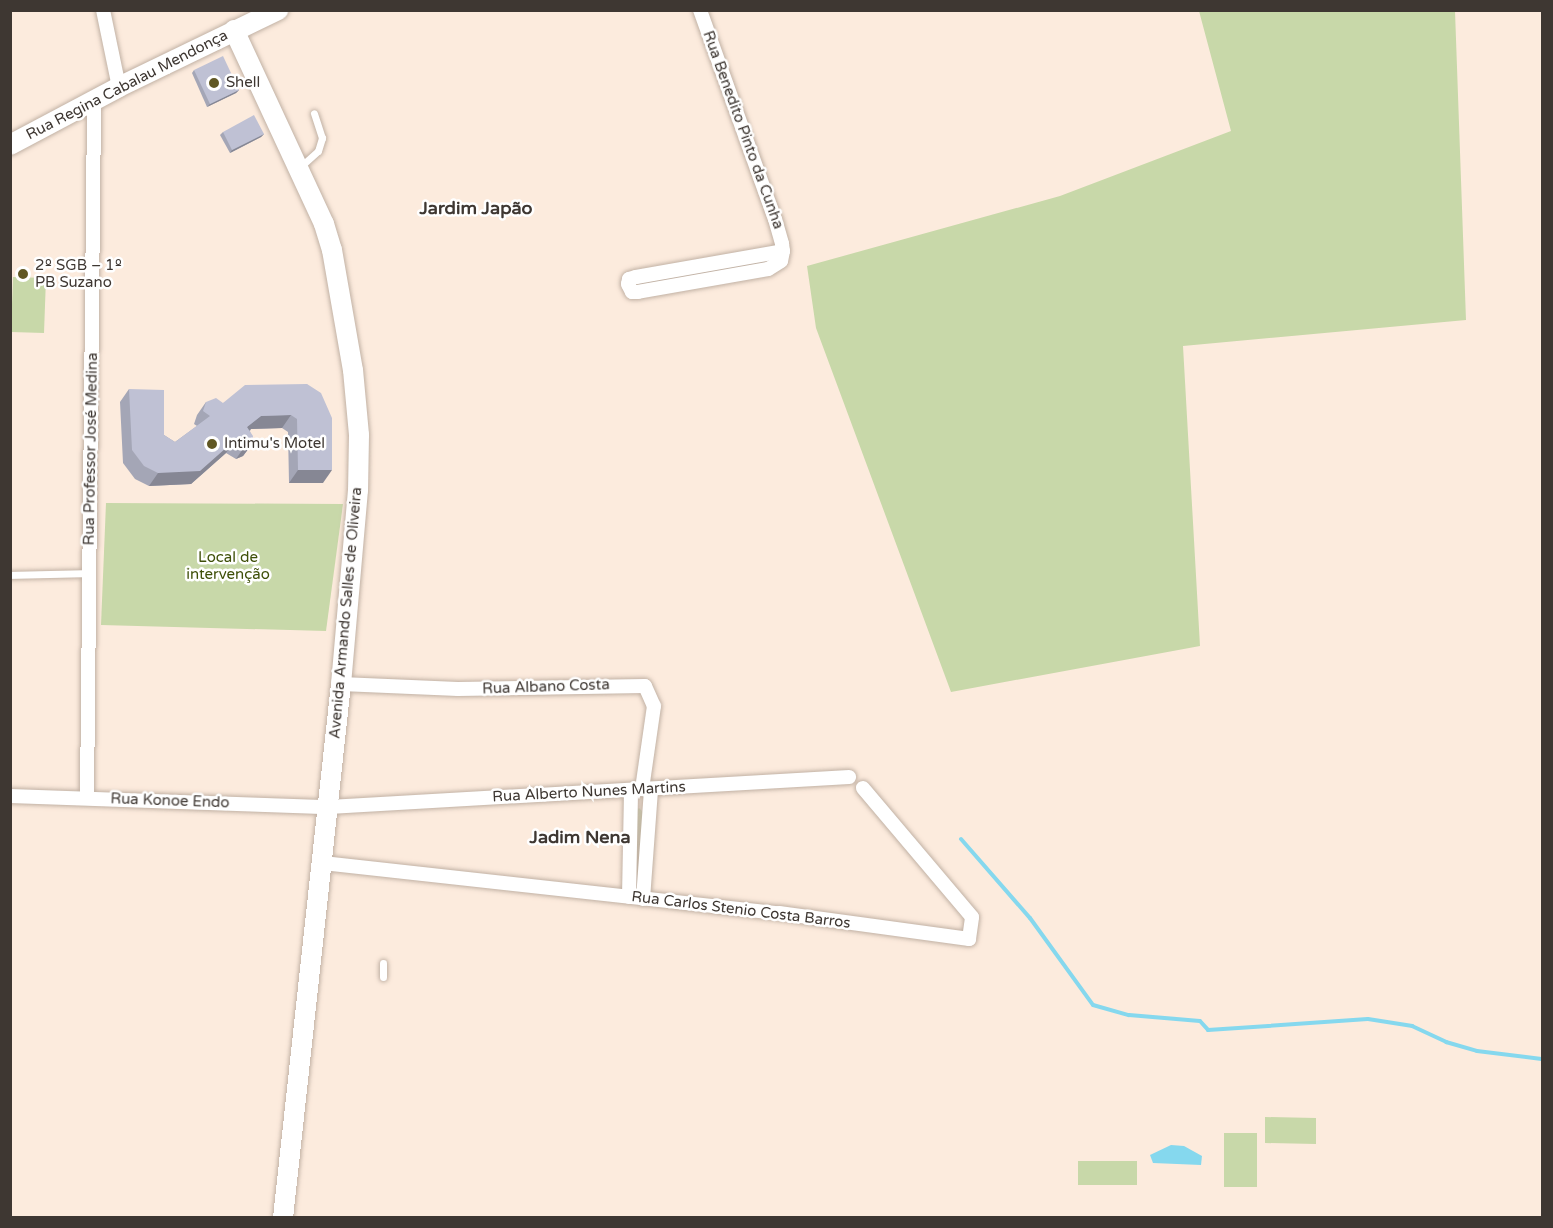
<!DOCTYPE html>
<html>
<head>
<meta charset="utf-8">
<style>
  body { margin:0 }
  #map { position:relative; width:1553px; height:1228px; overflow:hidden; background:#fcebdd; font-family:"Varela Round",sans-serif }
  div>[style] { position:absolute }
  [style*='--x'] { left:calc(var(--x)*1px); top:calc(var(--y)*1px); width:calc(var(--w)*1px); rotate:calc(var(--a)*1deg) }
  .green>* { inset:0; background:#c8d8a9 }
  .water>* { inset:0; background:#85d8ee }
  .stream>* { height:4px; margin:-2px; padding:0 2px; transform-origin:2px; border-radius:2px; background:#85d8ee }
  .roads { filter:drop-shadow(0 0 2px #c1b1a4) drop-shadow(0 0 2px #c1b1a4) }
  .service>* { height:7px; margin:-3.5px; padding:0 3.5px; transform-origin:3.5px; border-radius:3.5px; background:#fff }
  .minor>* { height:14px; margin:-7px; padding:0 7px; transform-origin:7px; border-radius:7px; background:#fff }
  .secondary>* { height:20px; margin:-10px; padding:0 10px; transform-origin:10px; border-radius:10px; background:#fff }
  .wall>* { inset:0; background:#a4a6b6 }
  .shaded-wall>* { inset:0; background:#868794 }
  .building>* { inset:0; background:#bfc1d4 }
  .dots>* { width:16px; height:16px; translate:-50% -50%; box-sizing:border-box; border:3px solid #fff; border-radius:50% }
  span { translate:-50% -50%; white-space:nowrap; text-align:center; line-height:1.15; -webkit-text-stroke:5px #fff; paint-order:stroke }
  .poi-label { font-size:15px; color:#3e3732 }
  .left { translate:0 -50%; text-align:left }
  .street-label { font-size:15px; color:#3e3732 }
  .park-label { font-size:15px; color:#3e4f08 }
  .quarter-label { font-size:18px; color:#3e3732; font-weight:700 }
  .frame { position:absolute; inset:0; border:12px solid #3e3732; pointer-events:none }
</style>
</head>
<body>
<div id="map">
  <div class="green">
    <i style="clip-path:polygon(1199px 11px,1455px 11px,1466px 320px,1183px 346px,1200px 646px,951px 692px,816px 328px,807px 266px,1060px 196px,1231px 131px)"></i>
    <i style="clip-path:polygon(13px 277px,46px 278px,44px 333px,11px 332px)"></i>
    <i style="clip-path:polygon(106px 503px,343px 504px,326px 631px,101px 625px)"></i>
    <i style="clip-path:polygon(639px 808px,645px 814px,642px 878px,632px 879px,635px 812px)"></i>
    <i style="clip-path:polygon(1265px 1117px,1316px 1118px,1316px 1144px,1265px 1143px)"></i>
    <i style="clip-path:polygon(1224px 1133px,1257px 1133px,1257px 1187px,1224px 1187px)"></i>
    <i style="clip-path:polygon(1078px 1161px,1137px 1161px,1137px 1185px,1078px 1185px)"></i>
  </div>
  <div class="water">
    <i style="clip-path:polygon(1171px 1145px,1184px 1146px,1202px 1156px,1201px 1165px,1153px 1163px,1150px 1155px)"></i>
  </div>
  <div class="stream">
    <i style="--x:961;--y:839;--w:105;--a:48.9"></i>
    <i style="--x:1030;--y:918;--w:107;--a:54.1"></i>
    <i style="--x:1093;--y:1005;--w:37;--a:16"></i>
    <i style="--x:1129;--y:1015;--w:71;--a:4.8"></i>
    <i style="--x:1200;--y:1021;--w:12;--a:48"></i>
    <i style="--x:1208;--y:1030;--w:160;--a:-3.9"></i>
    <i style="--x:1368;--y:1019;--w:45;--a:9"></i>
    <i style="--x:1412;--y:1026;--w:38;--a:25"></i>
    <i style="--x:1446;--y:1042;--w:32;--a:16"></i>
    <i style="--x:1477;--y:1051;--w:65;--a:7"></i>
  </div>
  <div class="roads">
    <div class="service">
      <i style="--x:299;--y:168;--w:25;--a:-42"></i>
      <i style="--x:318;--y:151;--w:14;--a:-73"></i>
      <i style="--x:322;--y:138;--w:26;--a:-108"></i>
      <i style="--x:10;--y:575;--w:80;--a:-1.4"></i>
      <i style="--x:383;--y:977;--w:14;--a:-90"></i>
    </div>
    <div class="minor">
      <i style="--x:103;--y:10;--w:79;--a:78.3"></i>
      <i style="--x:700;--y:10;--w:222;--a:70.3"></i>
      <i style="--x:775;--y:219;--w:26;--a:74"></i>
      <i style="--x:782;--y:244;--w:7;--a:82"></i>
      <i style="--x:783;--y:251;--w:10;--a:101"></i>
      <i style="--x:781;--y:261;--w:15;--a:148"></i>
      <i style="--x:768;--y:269;--w:132;--a:170"></i>
      <i style="--x:638;--y:292;--w:6;--a:180"></i>
      <i style="--x:632;--y:292;--w:9;--a:-117"></i>
      <i style="--x:628;--y:284;--w:5;--a:-79"></i>
      <i style="--x:629;--y:279;--w:7;--a:-16"></i>
      <i style="--x:636;--y:277;--w:149;--a:-10"></i>
      <i style="--x:341;--y:684;--w:117;--a:2.4"></i>
      <i style="--x:458;--y:689;--w:187;--a:-0.9"></i>
      <i style="--x:645;--y:686;--w:22;--a:66"></i>
      <i style="--x:654;--y:706;--w:84;--a:98.2"></i>
      <i style="--x:10;--y:796;--w:319;--a:2"></i>
      <i style="--x:329;--y:807;--w:521;--a:-3.3"></i>
      <i style="--x:87;--y:798;--w:697;--a:-89.42"></i>
      <i style="--x:323;--y:863;--w:459;--a:6.3"></i>
      <i style="--x:779;--y:913;--w:192;--a:7.8"></i>
      <i style="--x:969;--y:939;--w:22;--a:-82"></i>
      <i style="--x:972;--y:917;--w:169;--a:-130.2"></i>
      <i style="--x:629;--y:897;--w:106;--a:-88.9"></i>
      <i style="--x:643;--y:899;--w:110;--a:-85.8"></i>
    </div>
    <div class="secondary">
      <i style="--x:234;--y:30;--w:214;--a:65.1"></i>
      <i style="--x:324;--y:224;--w:27;--a:73"></i>
      <i style="--x:332;--y:250;--w:122;--a:80.1"></i>
      <i style="--x:353;--y:370;--w:65;--a:84.7"></i>
      <i style="--x:359;--y:435;--w:55;--a:91"></i>
      <i style="--x:358;--y:490;--w:195;--a:95"></i>
      <i style="--x:341;--y:684;--w:537;--a:96.2"></i>
      <i style="--x:10;--y:145;--w:123;--a:-28"></i>
      <i style="--x:119;--y:87;--w:177;--a:-25.8"></i>
    </div>
  </div>
  <div class="wall">
    <i style="clip-path:polygon(194px 70px,239px 90px,236px 93px,207px 107px,192px 73px)"></i>
    <i style="clip-path:polygon(223px 132px,264px 134px,261px 137px,230px 153px,220px 135px)"></i>
    <i style="clip-path:polygon(307px 384px,323px 483px,289px 483px,288px 432px,282px 428px,251px 429px,250px 431px,252px 444px,243px 456px,236px 459px,226px 453px,191px 484px,149px 486px,135px 479px,123px 463px,120px 402px,129px 389px,164px 435px,175px 442px,197px 426px,194px 424px,197px 415px,206px 402px,223px 403px)"></i>
  </div>
  <div class="shaded-wall">
    <i style="clip-path:polygon(239px 90px,236px 93px,207px 107px,210px 104px)"></i>
    <i style="clip-path:polygon(264px 134px,261px 137px,230px 153px,232px 150px)"></i>
    <i style="clip-path:polygon(291px 415px,282px 428px,251px 429px,238px 440px,247px 427px,261px 416px)"></i>
    <i style="clip-path:polygon(235px 440px,226px 453px,191px 484px,149px 486px,158px 473px)"></i>
    <i style="clip-path:polygon(252px 444px,243px 456px,236px 459px,245px 446px)"></i>
    <i style="clip-path:polygon(298px 470px,332px 470px,323px 483px,289px 483px)"></i>
  </div>
  <div class="building">
    <i style="clip-path:polygon(223px 56px,239px 90px,210px 104px,194px 70px)"></i>
    <i style="clip-path:polygon(254px 115px,264px 134px,232px 150px,223px 132px)"></i>
    <i style="clip-path:polygon(307px 384px,321px 393px,332px 418px,332px 470px,298px 470px,297px 419px,291px 415px,261px 416px,247px 427px,253px 436px,252px 444px,245px 446px,235px 440px,200px 471px,158px 473px,144px 466px,132px 450px,129px 389px,164px 390px,164px 435px,175px 442px,210px 416px,203px 411px,206px 402px,216px 398px,223px 403px,245px 385px)"></i>
  </div>
  <div class="dots">
    <i style="left:214px;top:83px;background:#605723"></i>
    <i style="left:23px;top:274px;background:#605723"></i>
    <i style="left:212px;top:444px;background:#605723"></i>
  </div>
  <div class="poi-label">
    <span class="left" style="left:226px;top:83px">Shell</span>
    <span class="left" style="left:35px;top:274px">2º SGB – 1º<br>PB Suzano</span>
    <span class="left" style="left:224px;top:444px">Intimu's Motel</span>
  </div>
  <div class="street-label">
    <span style="left:127px;top:85px;rotate:-27deg">Rua Regina Cabalau Mendonça</span>
    <span style="left:743px;top:130px;rotate:70deg">Rua Benedito Pinto da Cunha</span>
    <span style="left:91px;top:449px;rotate:-89deg">Rua Professor José Medina</span>
    <span style="left:346px;top:613px;rotate:-85deg">Avenida Armando Salles de Oliveira</span>
    <span style="left:546px;top:687px;rotate:-2deg">Rua Albano Costa</span>
    <span style="left:589px;top:792px;rotate:-3deg">Rua Alberto Nunes Martins</span>
    <span style="left:170px;top:801px;rotate:2deg">Rua Konoe Endo</span>
    <span style="left:741px;top:910px;rotate:7deg">Rua Carlos Stenio Costa Barros</span>
  </div>
  <div class="park-label">
    <span style="left:228px;top:566px">Local de<br>intervenção</span>
  </div>
  <div class="quarter-label">
    <span style="left:476px;top:208px">Jardim Japão</span>
    <span style="left:580px;top:837px">Jadim Nena</span>
  </div>
  <div class="frame"></div>
</div>
</body>
</html>
